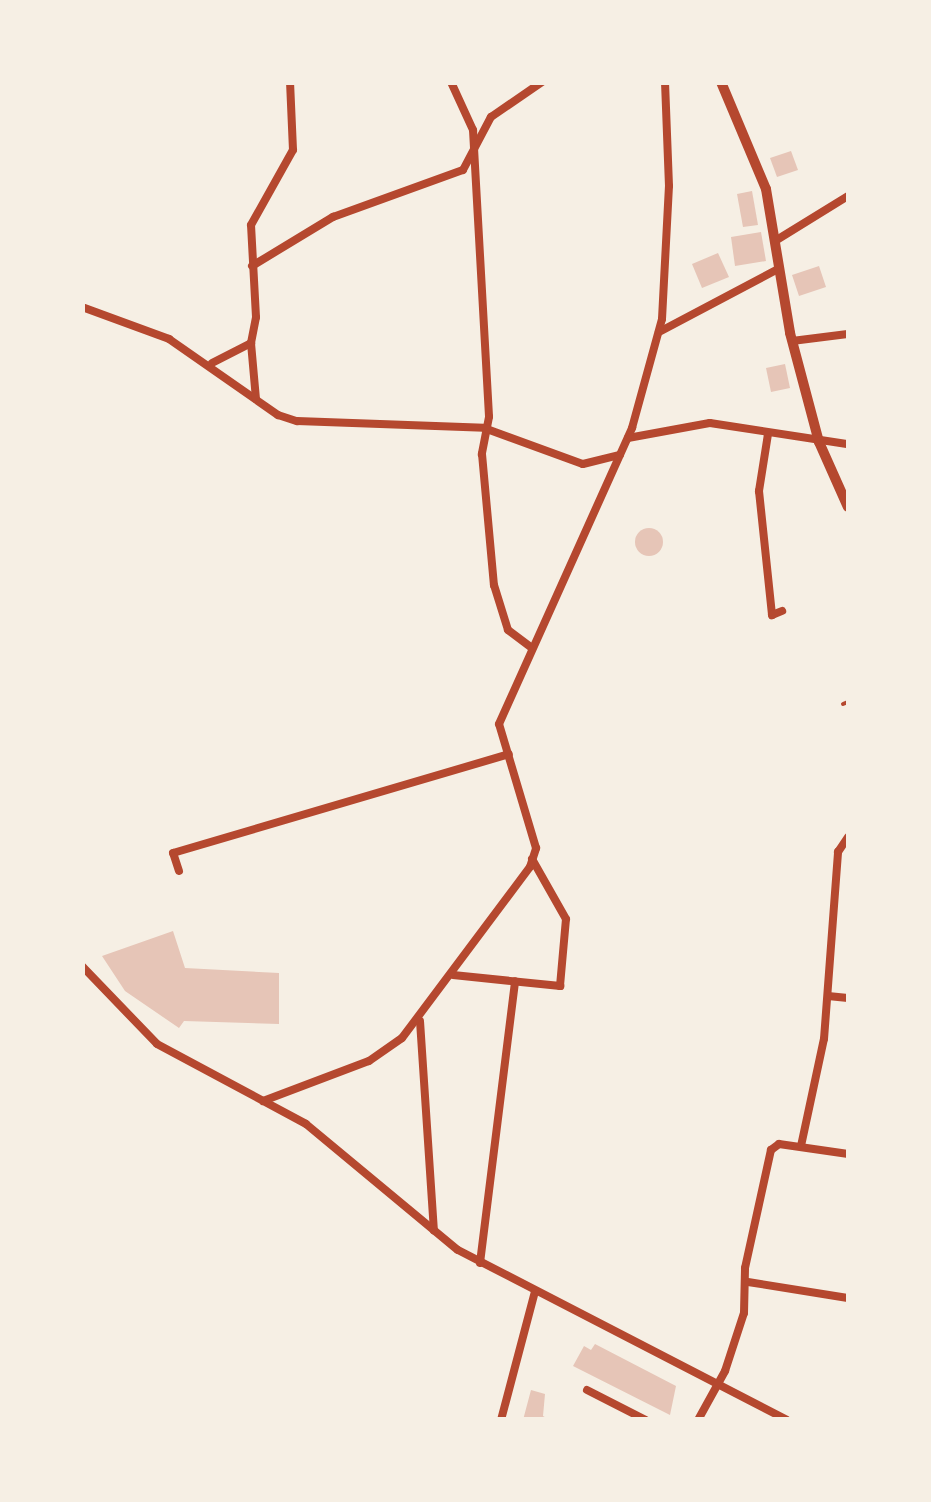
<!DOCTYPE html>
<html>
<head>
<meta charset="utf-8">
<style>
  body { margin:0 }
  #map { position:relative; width:931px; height:1502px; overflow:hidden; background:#f6efe4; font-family:"Source Sans 3",sans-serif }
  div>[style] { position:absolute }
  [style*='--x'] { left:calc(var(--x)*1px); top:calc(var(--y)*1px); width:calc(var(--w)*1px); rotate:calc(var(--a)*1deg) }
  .building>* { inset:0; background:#e6c5b7 }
  .round { border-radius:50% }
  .service>* { height:4px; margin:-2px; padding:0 2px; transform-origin:2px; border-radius:2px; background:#b5482f }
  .minor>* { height:8px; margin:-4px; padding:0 4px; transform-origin:4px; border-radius:4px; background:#b5482f }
  .tertiary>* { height:10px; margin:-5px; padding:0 5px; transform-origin:5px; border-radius:5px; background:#b5482f }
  span { translate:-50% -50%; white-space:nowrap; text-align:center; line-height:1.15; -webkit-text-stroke:8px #f6efe4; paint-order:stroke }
  .frame { position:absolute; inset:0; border:85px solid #f6efe4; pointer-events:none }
</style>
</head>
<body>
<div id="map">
  <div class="building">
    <i style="clip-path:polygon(791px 151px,798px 170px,777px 177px,770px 158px)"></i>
    <i style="clip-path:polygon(752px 191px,758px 225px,743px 227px,737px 194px)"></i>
    <i style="clip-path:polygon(761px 232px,766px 261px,735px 266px,731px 237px)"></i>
    <i style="clip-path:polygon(718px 253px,729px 277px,702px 288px,692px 264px)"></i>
    <i style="clip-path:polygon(819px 266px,826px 287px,799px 296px,792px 275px)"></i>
    <i style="clip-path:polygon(785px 364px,790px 388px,771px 392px,766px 368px)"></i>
    <i class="round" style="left:635px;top:528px;width:28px;height:28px"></i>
    <i style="clip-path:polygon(173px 931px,185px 968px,279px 973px,279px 1024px,184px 1021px,179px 1028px,125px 991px,102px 956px)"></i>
    <i style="clip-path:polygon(595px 1344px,676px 1386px,670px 1415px,573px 1366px,584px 1346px,591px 1350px)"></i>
    <i style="clip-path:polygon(531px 1390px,545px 1394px,543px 1416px,550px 1420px,523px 1420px)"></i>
  </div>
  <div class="service">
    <i style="--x:843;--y:704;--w:5;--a:-22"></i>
  </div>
  <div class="minor">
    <i style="--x:451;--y:82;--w:53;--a:65.4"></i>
    <i style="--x:473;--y:130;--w:287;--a:86.8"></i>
    <i style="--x:489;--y:417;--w:38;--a:101"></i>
    <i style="--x:482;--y:454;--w:132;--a:84.8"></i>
    <i style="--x:494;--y:585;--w:47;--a:72.7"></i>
    <i style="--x:508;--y:630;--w:30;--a:37"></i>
    <i style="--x:775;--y:241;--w:86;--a:-31.7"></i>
    <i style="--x:252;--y:266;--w:95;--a:-31.2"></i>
    <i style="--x:333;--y:217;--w:138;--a:-19.9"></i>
    <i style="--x:463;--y:170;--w:60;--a:-62.2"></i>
    <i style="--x:491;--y:117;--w:62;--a:-34.5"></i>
    <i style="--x:82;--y:307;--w:93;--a:20.2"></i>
    <i style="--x:169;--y:339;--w:133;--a:34.9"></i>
    <i style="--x:278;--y:415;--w:20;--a:18"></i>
    <i style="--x:297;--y:421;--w:187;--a:2.1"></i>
    <i style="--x:484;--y:428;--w:105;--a:20"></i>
    <i style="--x:583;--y:464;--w:38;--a:-14"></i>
    <i style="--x:659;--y:332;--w:132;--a:-27.9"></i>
    <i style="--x:792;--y:341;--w:56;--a:-7.1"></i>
    <i style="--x:251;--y:343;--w:56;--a:84.9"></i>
    <i style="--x:212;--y:363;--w:44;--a:-27.1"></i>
    <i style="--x:251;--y:343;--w:26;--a:-79"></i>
    <i style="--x:256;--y:317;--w:92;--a:-93.1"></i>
    <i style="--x:251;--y:225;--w:86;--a:-60.8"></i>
    <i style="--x:293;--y:150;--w:68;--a:-92.5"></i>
    <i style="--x:768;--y:434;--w:58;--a:99"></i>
    <i style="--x:759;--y:491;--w:125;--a:84"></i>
    <i style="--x:772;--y:615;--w:11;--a:-22"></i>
    <i style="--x:628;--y:438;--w:83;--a:-10.4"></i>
    <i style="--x:710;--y:423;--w:140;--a:8.7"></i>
    <i style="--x:179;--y:871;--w:19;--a:-108"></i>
    <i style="--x:173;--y:853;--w:350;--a:-16.4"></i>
    <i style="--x:82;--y:966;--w:108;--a:46.1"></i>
    <i style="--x:157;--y:1044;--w:169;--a:28.2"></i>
    <i style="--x:306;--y:1124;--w:197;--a:39.7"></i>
    <i style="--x:458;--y:1250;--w:370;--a:27.3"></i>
    <i style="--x:453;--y:975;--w:108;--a:5.9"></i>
    <i style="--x:560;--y:986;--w:67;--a:-84.9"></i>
    <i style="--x:566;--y:919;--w:69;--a:-119.5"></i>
    <i style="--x:828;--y:996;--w:20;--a:6"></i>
    <i style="--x:420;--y:1021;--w:210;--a:86.2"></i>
    <i style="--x:263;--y:1101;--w:113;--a:-20.7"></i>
    <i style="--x:369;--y:1061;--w:40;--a:-34.9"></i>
    <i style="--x:402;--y:1038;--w:214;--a:-53.2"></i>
    <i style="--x:530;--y:867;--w:20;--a:-72"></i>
    <i style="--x:536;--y:848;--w:129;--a:-106.6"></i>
    <i style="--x:499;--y:724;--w:325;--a:-65.8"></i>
    <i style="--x:632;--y:428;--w:113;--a:-74.6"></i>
    <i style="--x:662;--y:319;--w:133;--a:-87"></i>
    <i style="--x:669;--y:186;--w:104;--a:-92.2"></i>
    <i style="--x:801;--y:1146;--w:109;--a:-77.9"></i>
    <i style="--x:824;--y:1039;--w:188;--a:-85.7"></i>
    <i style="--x:838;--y:852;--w:18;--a:-56"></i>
    <i style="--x:480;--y:1263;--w:284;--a:-82.9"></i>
    <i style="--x:748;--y:1282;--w:101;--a:9.1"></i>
    <i style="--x:587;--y:1390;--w:66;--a:27"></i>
    <i style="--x:501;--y:1420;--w:133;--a:-75.2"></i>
    <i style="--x:698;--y:1420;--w:56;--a:-61.1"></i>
    <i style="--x:725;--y:1371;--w:61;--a:-71.9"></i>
    <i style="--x:744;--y:1313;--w:45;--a:-88.7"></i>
    <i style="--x:745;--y:1268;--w:121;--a:-77.6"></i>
    <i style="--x:771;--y:1150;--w:10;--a:-37"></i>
    <i style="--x:779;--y:1144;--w:70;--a:8.2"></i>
  </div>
  <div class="tertiary">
    <i style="--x:721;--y:82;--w:116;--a:67.2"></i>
    <i style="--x:766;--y:189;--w:146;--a:80.5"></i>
    <i style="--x:790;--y:333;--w:113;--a:75.1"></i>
    <i style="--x:819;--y:442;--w:71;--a:66"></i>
  </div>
  <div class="frame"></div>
</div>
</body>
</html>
